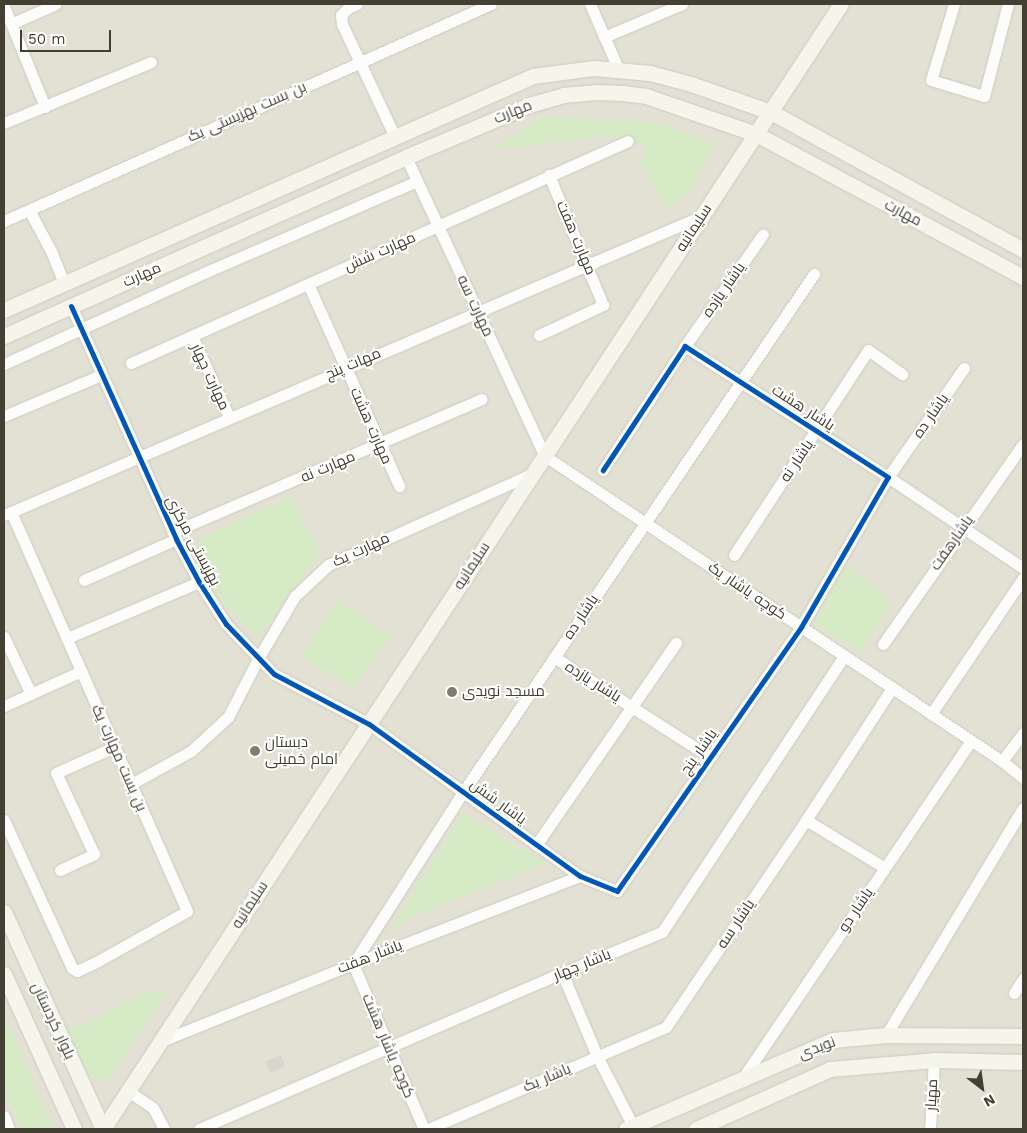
<!DOCTYPE html>
<html>
<head>
<meta charset="utf-8">
<style>
  body { margin:0 }
  #map { position:relative; width:1027px; height:1133px; overflow:hidden; background:#eeede6; font-family:"Work Sans",Cairo,sans-serif }
  div>[style] { position:absolute }
  [style*='--x'] { left:calc(var(--x)*1px); top:calc(var(--y)*1px); width:calc(var(--w)*1px); rotate:calc(var(--a)*1deg) }
  .residential>* { inset:0; background:#e3e1d3 }
  .green>* { inset:0; background:#d5eac5 }
  .building>* { inset:0; background:#d7d6cf }
  .roads { filter:drop-shadow(0 0 1px #cccbc4) drop-shadow(0 0 1px #cccbc4) }
  .street>* { height:11px; margin:-5.5px; padding:0 5.5px; transform-origin:5.5px; border-radius:5.5px; background:#fcfcfb }
  .secondary>* { height:15px; margin:-7.5px; padding:0 7.5px; transform-origin:7.5px; border-radius:7.5px; background:#f6f5ec }
  .cycleway>* { height:5px; margin:-2.5px; padding:0 2.5px; transform-origin:2.5px; border-radius:2.5px; background:#0057b8 }
  .dots>* { width:14px; height:14px; translate:-50% -50%; box-sizing:border-box; border:2px solid #fff; border-radius:50% }
  span { translate:-50% -50%; white-space:nowrap; text-align:center; line-height:1.15; -webkit-text-stroke:4px #fff; paint-order:stroke }
  .street-label { font-size:15px; color:#434033 }
  .poi-label { font-size:15px; color:#434033 }
  .left { translate:0 -50%; text-align:left }
  .frame { position:absolute; inset:0; border:5px solid #434033; pointer-events:none }
  .north { position:absolute; left:957px; top:1063px; width:50px; height:50px; -webkit-text-stroke:4px #fff; paint-order:stroke; rotate:150deg; font-size:14px; font-weight:700; line-height:20px; text-align:center; color:#434033 }
  .north::after { content:''; display:block; margin:auto; width:18px; height:22px; background:#434033; clip-path:polygon(50% 0,100% 100%,50% 72%,0 100%) }
  .scale { position:absolute; left:20px; top:30px; width:91px; height:22px; box-sizing:border-box; border:2px solid #434033; border-top:0; padding-left:6px; font-size:15px; line-height:18px; white-space:nowrap; color:#434033; -webkit-text-stroke:4px #fff; paint-order:stroke }
</style>
</head>
<body>
<div id="map">
  <div class="residential">
    <i style="clip-path:polygon(4px 4px,1023px 4px,1023px 1129px,4px 1129px)"></i>
  </div>
  <div class="green">
    <i style="clip-path:polygon(544px 117px,659px 123px,715px 144px,691px 191px,667px 208px,641px 163px,647px 144px,604px 136px,495px 149px)"></i>
    <i style="clip-path:polygon(290px 497px,321px 551px,257px 639px,218px 595px,196px 541px)"></i>
    <i style="clip-path:polygon(845px 566px,892px 601px,861px 653px,815px 624px)"></i>
    <i style="clip-path:polygon(338px 599px,390px 635px,354px 688px,300px 656px)"></i>
    <i style="clip-path:polygon(463px 813px,546px 863px,407px 919px,386px 935px)"></i>
    <i style="clip-path:polygon(167px 991px,107px 1080px,88px 1074px,67px 1027px,84px 1025px,146px 992px)"></i>
    <i style="clip-path:polygon(4px 1013px,54px 1129px,21px 1129px,4px 1090px)"></i>
  </div>
  <div class="building">
    <i style="clip-path:polygon(281px 1055px,285px 1066px,270px 1073px,265px 1062px)"></i>
  </div>
  <div class="roads">
    <div class="street">
      <i style="--x:357;--y:4;--w:10;--a:156"></i>
      <i style="--x:348;--y:8;--w:10;--a:135"></i>
      <i style="--x:341;--y:15;--w:9;--a:84"></i>
      <i style="--x:342;--y:24;--w:125;--a:64.9"></i>
      <i style="--x:590;--y:4;--w:70;--a:66.4"></i>
      <i style="--x:954;--y:4;--w:79;--a:106.8"></i>
      <i style="--x:931;--y:80;--w:55;--a:16.8"></i>
      <i style="--x:984;--y:96;--w:95;--a:-75.4"></i>
      <i style="--x:4;--y:6;--w:109;--a:67.9"></i>
      <i style="--x:11;--y:24;--w:49;--a:-24"></i>
      <i style="--x:604;--y:37;--w:85;--a:-22.9"></i>
      <i style="--x:4;--y:123;--w:159;--a:-22.5"></i>
      <i style="--x:406;--y:157;--w:330;--a:65.1"></i>
      <i style="--x:545;--y:456;--w:549;--a:33.72"></i>
      <i style="--x:1002;--y:761;--w:27;--a:39"></i>
      <i style="--x:29;--y:210;--w:47;--a:61.8"></i>
      <i style="--x:51;--y:251;--w:35;--a:68"></i>
      <i style="--x:4;--y:221;--w:533;--a:-24.02"></i>
      <i style="--x:308;--y:284;--w:222;--a:65.7"></i>
      <i style="--x:71;--y:306;--w:256;--a:65.7"></i>
      <i style="--x:176;--y:539;--w:49;--a:61.9"></i>
      <i style="--x:199;--y:582;--w:50;--a:57.3"></i>
      <i style="--x:226;--y:624;--w:69;--a:46.2"></i>
      <i style="--x:274;--y:674;--w:107;--a:27.8"></i>
      <i style="--x:369;--y:724;--w:260;--a:35.8"></i>
      <i style="--x:580;--y:876;--w:40;--a:22"></i>
      <i style="--x:617;--y:891;--w:322;--a:-55.1"></i>
      <i style="--x:801;--y:627;--w:173;--a:-59.9"></i>
      <i style="--x:888;--y:477;--w:242;--a:-147.2"></i>
      <i style="--x:685;--y:346;--w:149;--a:123.5"></i>
      <i style="--x:539;--y:335;--w:71;--a:-25.1"></i>
      <i style="--x:603;--y:305;--w:141;--a:-112.6"></i>
      <i style="--x:192;--y:336;--w:89;--a:65.4"></i>
      <i style="--x:685;--y:346;--w:136;--a:-55.1"></i>
      <i style="--x:131;--y:363;--w:544;--a:-24.07"></i>
      <i style="--x:4;--y:364;--w:222;--a:-24.5"></i>
      <i style="--x:206;--y:272;--w:230;--a:-23.3"></i>
      <i style="--x:964;--y:368;--w:133;--a:124.9"></i>
      <i style="--x:888;--y:477;--w:163;--a:34"></i>
      <i style="--x:4;--y:416;--w:105;--a:-22.9"></i>
      <i style="--x:4;--y:515;--w:759;--a:-23.19"></i>
      <i style="--x:173;--y:532;--w:336;--a:-23.3"></i>
      <i style="--x:734;--y:555;--w:245;--a:-56.8"></i>
      <i style="--x:868;--y:350;--w:42;--a:35.2"></i>
      <i style="--x:84;--y:580;--w:101;--a:-24"></i>
      <i style="--x:4;--y:637;--w:63;--a:64.7"></i>
      <i style="--x:67;--y:638;--w:143;--a:-23"></i>
      <i style="--x:883;--y:644;--w:244;--a:-55"></i>
      <i style="--x:554;--y:657;--w:185;--a:32.7"></i>
      <i style="--x:4;--y:706;--w:85;--a:-24.4"></i>
      <i style="--x:931;--y:714;--w:164;--a:-55.9"></i>
      <i style="--x:1002;--y:761;--w:35;--a:-53"></i>
      <i style="--x:131;--y:784;--w:68;--a:-28.8"></i>
      <i style="--x:191;--y:751;--w:50;--a:-42.6"></i>
      <i style="--x:228;--y:717;--w:68;--a:-62.7"></i>
      <i style="--x:259;--y:657;--w:71;--a:-59.5"></i>
      <i style="--x:295;--y:596;--w:45;--a:-43.2"></i>
      <i style="--x:328;--y:565;--w:226;--a:-24.1"></i>
      <i style="--x:4;--y:820;--w:163;--a:65.3"></i>
      <i style="--x:72;--y:968;--w:6;--a:31"></i>
      <i style="--x:77;--y:971;--w:23;--a:-25"></i>
      <i style="--x:98;--y:961;--w:102;--a:-29.3"></i>
      <i style="--x:187;--y:911;--w:436;--a:-113.8"></i>
      <i style="--x:806;--y:820;--w:92;--a:31.3"></i>
      <i style="--x:536;--y:845;--w:246;--a:-55.3"></i>
      <i style="--x:60;--y:870;--w:38;--a:-25"></i>
      <i style="--x:94;--y:854;--w:89;--a:-115.1"></i>
      <i style="--x:56;--y:773;--w:64;--a:-24.1"></i>
      <i style="--x:562;--y:973;--w:90;--a:67.1"></i>
      <i style="--x:597;--y:1056;--w:79;--a:62.8"></i>
      <i style="--x:1014;--y:993;--w:17;--a:-57"></i>
      <i style="--x:886;--y:1035;--w:265;--a:-58.9"></i>
      <i style="--x:161;--y:1041;--w:207;--a:-21.9"></i>
      <i style="--x:353;--y:964;--w:243;--a:-21.2"></i>
      <i style="--x:742;--y:1079;--w:408;--a:-55.9"></i>
      <i style="--x:128;--y:1091;--w:30;--a:34"></i>
      <i style="--x:153;--y:1108;--w:24;--a:62"></i>
      <i style="--x:4;--y:1116;--w:14;--a:69"></i>
      <i style="--x:199;--y:1129;--w:395;--a:-23.3"></i>
      <i style="--x:562;--y:973;--w:108;--a:-22.3"></i>
      <i style="--x:662;--y:932;--w:331;--a:-56.6"></i>
      <i style="--x:424;--y:1129;--w:180;--a:-113.3"></i>
      <i style="--x:353;--y:964;--w:204;--a:-57.4"></i>
      <i style="--x:463;--y:792;--w:626;--a:-55.88"></i>
      <i style="--x:428;--y:1129;--w:259;--a:-23.2"></i>
      <i style="--x:666;--y:1027;--w:250;--a:-55.9"></i>
      <i style="--x:806;--y:820;--w:158;--a:-56.9"></i>
      <i style="--x:930;--y:1129;--w:69;--a:-86.7"></i>
    </div>
    <div class="secondary">
      <i style="--x:4;--y:310;--w:578;--a:-23.86"></i>
      <i style="--x:533;--y:76;--w:62;--a:-7.5"></i>
      <i style="--x:594;--y:68;--w:56;--a:5.1"></i>
      <i style="--x:650;--y:73;--w:42;--a:15"></i>
      <i style="--x:691;--y:84;--w:85;--a:19.3"></i>
      <i style="--x:771;--y:112;--w:287;--a:28.7"></i>
      <i style="--x:4;--y:336;--w:440;--a:-24"></i>
      <i style="--x:406;--y:157;--w:134;--a:-22.9"></i>
      <i style="--x:529;--y:105;--w:35;--a:-16"></i>
      <i style="--x:563;--y:95;--w:33;--a:-5"></i>
      <i style="--x:596;--y:92;--w:26;--a:2"></i>
      <i style="--x:622;--y:93;--w:24;--a:7"></i>
      <i style="--x:646;--y:96;--w:116;--a:19.1"></i>
      <i style="--x:756;--y:134;--w:303;--a:28.2"></i>
      <i style="--x:4;--y:912;--w:239;--a:65.5"></i>
      <i style="--x:4;--y:974;--w:170;--a:65.7"></i>
      <i style="--x:103;--y:1129;--w:1345;--a:-56.74"></i>
      <i style="--x:626;--y:1129;--w:225;--a:-23.3"></i>
      <i style="--x:833;--y:1040;--w:53;--a:-5.4"></i>
      <i style="--x:886;--y:1035;--w:137;--a:0.4"></i>
      <i style="--x:696;--y:1129;--w:147;--a:-24.1"></i>
      <i style="--x:830;--y:1069;--w:104;--a:-4.9"></i>
      <i style="--x:934;--y:1060;--w:89;--a:1.3"></i>
    </div>
  </div>
  <div class="cycleway">
    <i style="--x:71;--y:306;--w:256;--a:65.7"></i>
    <i style="--x:176;--y:539;--w:49;--a:61.9"></i>
    <i style="--x:199;--y:582;--w:50;--a:57.3"></i>
    <i style="--x:226;--y:624;--w:69;--a:46.2"></i>
    <i style="--x:274;--y:674;--w:107;--a:27.8"></i>
    <i style="--x:369;--y:724;--w:260;--a:35.8"></i>
    <i style="--x:580;--y:876;--w:40;--a:22"></i>
    <i style="--x:617;--y:891;--w:322;--a:-55.1"></i>
    <i style="--x:801;--y:627;--w:173;--a:-59.9"></i>
    <i style="--x:888;--y:477;--w:242;--a:-147.2"></i>
    <i style="--x:685;--y:346;--w:149;--a:123.5"></i>
  </div>
  <div class="dots">
    <i style="left:452px;top:692px;background:#7f7d72"></i>
    <i style="left:255px;top:751px;background:#7f7d72"></i>
  </div>
  <div class="street-label">
    <span style="left:247px;top:112px;rotate:-24deg">بن بست بهزیستی یک</span>
    <span style="left:513px;top:112px;rotate:-22deg">مهارت</span>
    <span style="left:903px;top:213px;rotate:28deg">مهارت</span>
    <span style="left:694px;top:228px;rotate:-57deg">سلیمانیه</span>
    <span style="left:576px;top:238px;rotate:67deg">مهارت هفت</span>
    <span style="left:380px;top:252px;rotate:-24deg">مهارت شش</span>
    <span style="left:142px;top:275px;rotate:-24deg">مهارت</span>
    <span style="left:724px;top:290px;rotate:-55deg">یاشار یازده</span>
    <span style="left:475px;top:306px;rotate:65deg">مهارت سه</span>
    <span style="left:353px;top:364px;rotate:-23deg">مهات پنج</span>
    <span style="left:210px;top:377px;rotate:65deg">مهارت چهار</span>
    <span style="left:803px;top:408px;rotate:33deg">یاشار هشت</span>
    <span style="left:931px;top:416px;rotate:-55deg">یاشار ده</span>
    <span style="left:371px;top:426px;rotate:66deg">مهارت هشت</span>
    <span style="left:797px;top:461px;rotate:-56deg">یاشار نه</span>
    <span style="left:328px;top:467px;rotate:-23deg">مهارت نه</span>
    <span style="left:193px;top:541px;rotate:62deg">بهزیستی مرکزی</span>
    <span style="left:952px;top:543px;rotate:-55deg">یاشارهفت</span>
    <span style="left:361px;top:550px;rotate:-25deg">مهارت یک</span>
    <span style="left:472px;top:566px;rotate:-57deg">سلیمانیه</span>
    <span style="left:747px;top:591px;rotate:34deg">کوچه یاشار یک</span>
    <span style="left:581px;top:617px;rotate:-56deg">یاشار ده</span>
    <span style="left:593px;top:682px;rotate:32deg">یاشار یازده</span>
    <span style="left:699px;top:752px;rotate:-55deg">یاشار پنج</span>
    <span style="left:119px;top:758px;rotate:66deg">بن بست مهارت یک</span>
    <span style="left:498px;top:802px;rotate:36deg">یاشار شش</span>
    <span style="left:250px;top:905px;rotate:-57deg">سلیمانیه</span>
    <span style="left:856px;top:910px;rotate:-56deg">یاشار دو</span>
    <span style="left:736px;top:924px;rotate:-56deg">یاشار سه</span>
    <span style="left:370px;top:957px;rotate:-21deg">یاشار هفت</span>
    <span style="left:582px;top:965px;rotate:-22deg">یاشار چهار</span>
    <span style="left:53px;top:1021px;rotate:65deg">بلوار کردستان</span>
    <span style="left:388px;top:1046px;rotate:67deg">کوچه یاشار هشت</span>
    <span style="left:817px;top:1048px;rotate:-20deg">نویدی</span>
    <span style="left:547px;top:1078px;rotate:-23deg">یاشار یک</span>
    <span style="left:932px;top:1095px;rotate:-87deg">مهیار</span>
  </div>
  <div class="poi-label">
    <span class="left" style="left:462px;top:692px">مسجد نویدی</span>
    <span class="left" style="left:265px;top:751px">دبستان<br>امام خمینی</span>
  </div>
  <div class="frame"></div>
  <div class="north">N</div>
  <div class="scale">50 m</div>
</div>
</body>
</html>
